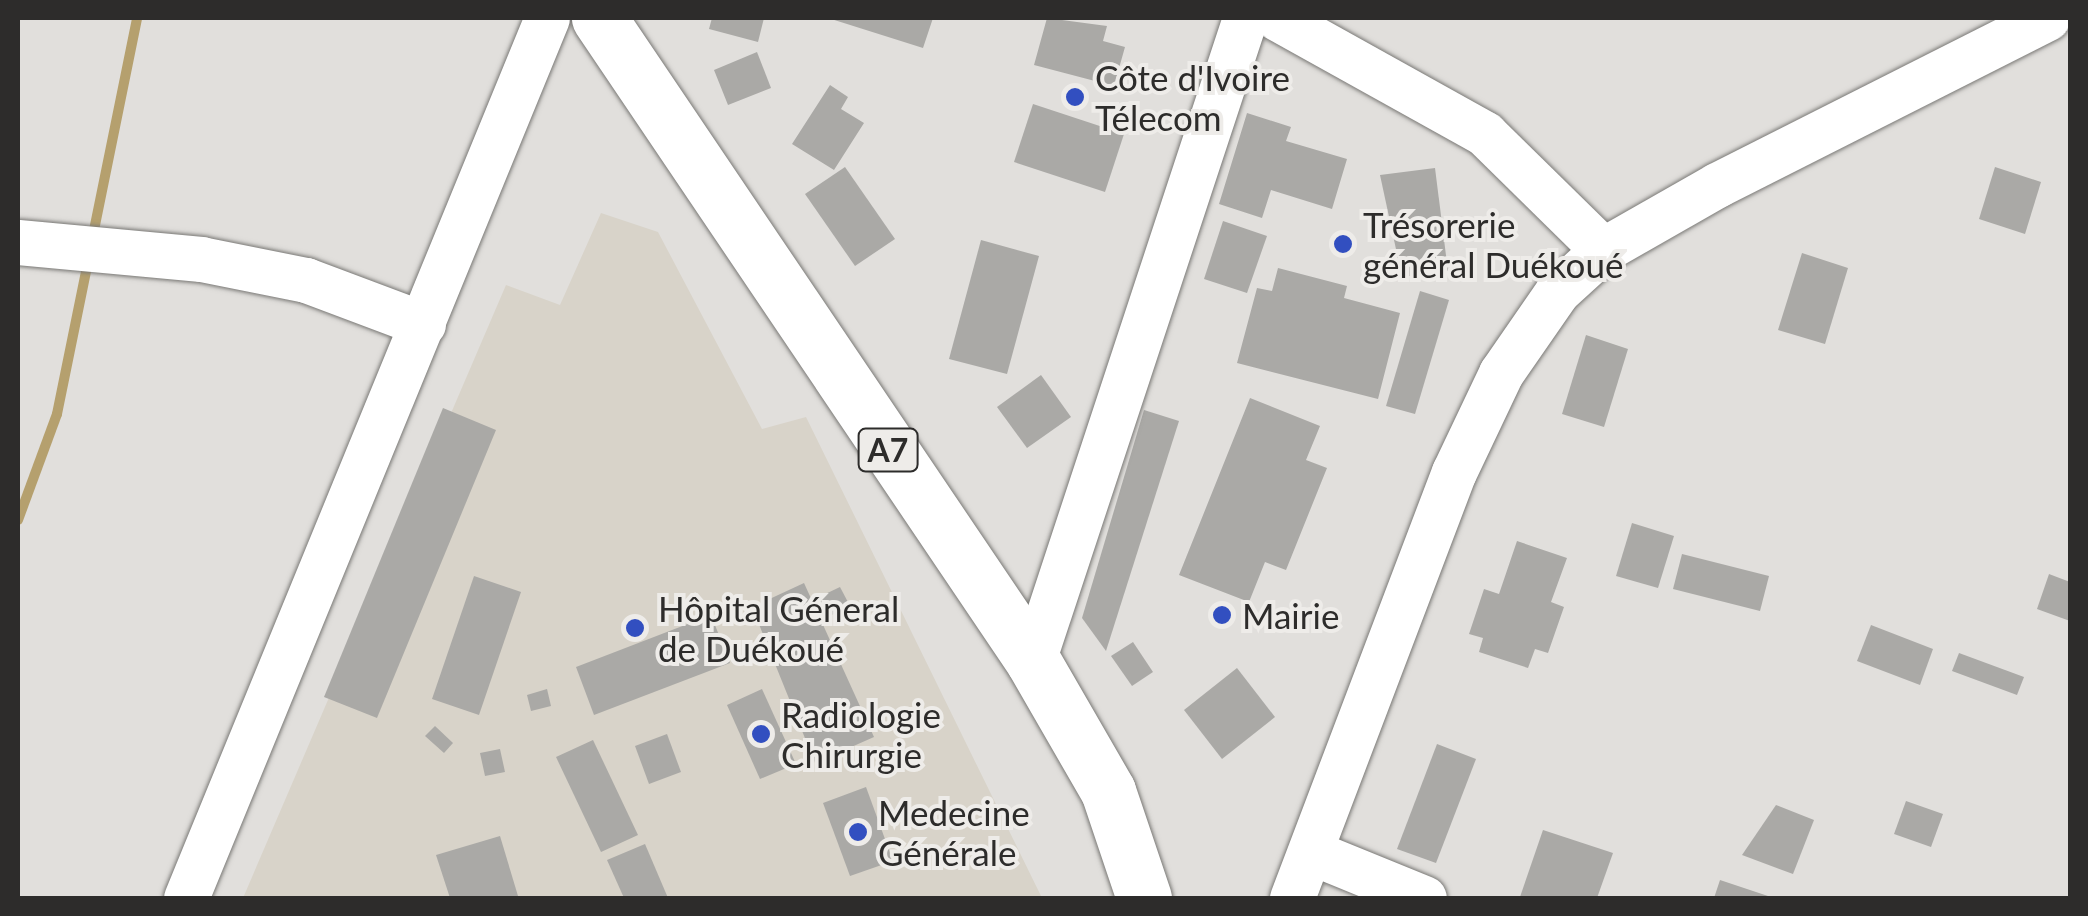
<!DOCTYPE html>
<html>
<head>
<meta charset="utf-8">
<style>
  body { margin:0 }
  #map { position:relative; width:2088px; height:916px; overflow:hidden; background:#e1dfdc; font-family:Lato,sans-serif }
  div>[style] { position:absolute }
  [style*='--x'] { left:calc(var(--x)*1px); top:calc(var(--y)*1px); width:calc(var(--w)*1px); rotate:calc(var(--a)*1deg) }
  .built>* { inset:0; background:#d8d3c9 }
  .stream>* { height:10px; margin:-5px; padding:0 5px; transform-origin:5px; border-radius:5px; background:#b5a06e }
  .building>* { inset:0; background:#aaa9a6 }
  .roads { filter:drop-shadow(0 0 2px #797875) drop-shadow(0 0 2px #797875) }
  .minor>* { height:45px; margin:-22.5px; padding:0 22.5px; transform-origin:22.5px; border-radius:22.5px; background:#fff }
  .highway>* { height:55px; margin:-27.5px; padding:0 27.5px; transform-origin:27.5px; border-radius:27.5px; background:#fff }
  .dots>* { width:28px; height:28px; translate:-50% -50%; box-sizing:border-box; border:5px solid #eeece9; border-radius:50% }
  span { translate:-50% -50%; white-space:nowrap; text-align:center; line-height:1.15; -webkit-text-stroke:8px #eeece9; paint-order:stroke }
  .shield-label span { padding:2px 8px; background:#eeece9; border:2px solid; border-radius:8px; -webkit-text-stroke-width:0 }
  .shield-label { font-size:32px; color:#2d2c2b; font-weight:700 }
  .poi-label { font-size:35px; color:#2d2c2b }
  .left { translate:0 -50%; text-align:left }
  .frame { position:absolute; inset:0; border:20px solid #2d2c2b; pointer-events:none }
</style>
</head>
<body>
<div id="map">
  <div class="built">
    <i style="clip-path:polygon(601px 213px,658px 232px,762px 429px,806px 417px,1042px 898px,243px 898px,506px 285px,560px 305px)"></i>
  </div>
  <div class="stream">
    <i style="--x:92;--y:240;--w:227;--a:-78.5"></i>
    <i style="--x:18;--y:520;--w:113;--a:-69.8"></i>
    <i style="--x:57;--y:414;--w:156;--a:-78.5"></i>
  </div>
  <div class="building">
    <i style="clip-path:polygon(712px 18px,764px 18px,758px 42px,709px 29px)"></i>
    <i style="clip-path:polygon(828px 18px,933px 18px,923px 48px)"></i>
    <i style="clip-path:polygon(1047px 18px,1107px 26px,1103px 41px,1125px 47px,1114px 86px,1034px 65px)"></i>
    <i style="clip-path:polygon(757px 52px,771px 88px,728px 105px,714px 70px)"></i>
    <i style="clip-path:polygon(830px 85px,848px 97px,841px 109px,864px 123px,834px 170px,792px 144px)"></i>
    <i style="clip-path:polygon(1033px 104px,1124px 134px,1105px 192px,1014px 162px)"></i>
    <i style="clip-path:polygon(1247px 113px,1291px 127px,1286px 141px,1347px 159px,1332px 209px,1271px 190px,1262px 218px,1219px 204px)"></i>
    <i style="clip-path:polygon(845px 167px,895px 239px,855px 266px,805px 194px)"></i>
    <i style="clip-path:polygon(1995px 167px,2041px 182px,2025px 234px,1979px 219px)"></i>
    <i style="clip-path:polygon(1435px 168px,1448px 271px,1402px 277px,1380px 175px)"></i>
    <i style="clip-path:polygon(1223px 221px,1267px 236px,1247px 293px,1204px 279px)"></i>
    <i style="clip-path:polygon(981px 240px,1039px 256px,1007px 374px,949px 359px)"></i>
    <i style="clip-path:polygon(1802px 253px,1848px 268px,1825px 344px,1778px 330px)"></i>
    <i style="clip-path:polygon(1278px 268px,1347px 286px,1344px 298px,1400px 313px,1378px 399px,1237px 363px,1257px 288px,1272px 291px)"></i>
    <i style="clip-path:polygon(1420px 291px,1449px 300px,1415px 414px,1386px 406px)"></i>
    <i style="clip-path:polygon(1586px 335px,1628px 349px,1604px 427px,1562px 414px)"></i>
    <i style="clip-path:polygon(1041px 375px,1071px 417px,1027px 448px,997px 407px)"></i>
    <i style="clip-path:polygon(1250px 398px,1320px 426px,1306px 460px,1327px 468px,1286px 570px,1265px 562px,1249px 602px,1179px 575px)"></i>
    <i style="clip-path:polygon(443px 408px,496px 430px,377px 718px,324px 697px)"></i>
    <i style="clip-path:polygon(1144px 410px,1179px 421px,1106px 651px,1082px 618px)"></i>
    <i style="clip-path:polygon(1632px 523px,1674px 536px,1658px 588px,1616px 576px)"></i>
    <i style="clip-path:polygon(1517px 541px,1567px 558px,1551px 602px,1564px 607px,1548px 653px,1535px 649px,1528px 668px,1479px 652px,1483px 638px,1469px 634px,1484px 589px,1499px 594px)"></i>
    <i style="clip-path:polygon(1682px 554px,1769px 576px,1760px 611px,1673px 589px)"></i>
    <i style="clip-path:polygon(2049px 574px,2070px 582px,2070px 621px,2037px 609px)"></i>
    <i style="clip-path:polygon(474px 576px,521px 592px,479px 715px,432px 699px)"></i>
    <i style="clip-path:polygon(804px 583px,874px 737px,815px 763px,752px 607px)"></i>
    <i style="clip-path:polygon(840px 587px,850px 606px,828px 617px,819px 597px)"></i>
    <i style="clip-path:polygon(711px 615px,730px 663px,594px 715px,576px 667px)"></i>
    <i style="clip-path:polygon(1871px 625px,1933px 649px,1920px 685px,1857px 661px)"></i>
    <i style="clip-path:polygon(1133px 642px,1153px 672px,1132px 686px,1111px 656px)"></i>
    <i style="clip-path:polygon(1959px 653px,2024px 677px,2017px 695px,1952px 671px)"></i>
    <i style="clip-path:polygon(1237px 668px,1275px 717px,1222px 759px,1184px 710px)"></i>
    <i style="clip-path:polygon(547px 689px,551px 706px,531px 711px,527px 695px)"></i>
    <i style="clip-path:polygon(762px 689px,796px 764px,760px 779px,727px 705px)"></i>
    <i style="clip-path:polygon(435px 726px,453px 743px,444px 753px,425px 736px)"></i>
    <i style="clip-path:polygon(667px 734px,681px 772px,649px 784px,635px 746px)"></i>
    <i style="clip-path:polygon(593px 740px,638px 835px,601px 852px,556px 757px)"></i>
    <i style="clip-path:polygon(1437px 744px,1476px 759px,1436px 863px,1397px 849px)"></i>
    <i style="clip-path:polygon(500px 749px,505px 772px,485px 776px,480px 753px)"></i>
    <i style="clip-path:polygon(866px 787px,893px 861px,850px 876px,823px 803px)"></i>
    <i style="clip-path:polygon(1906px 801px,1943px 814px,1931px 847px,1894px 834px)"></i>
    <i style="clip-path:polygon(1776px 805px,1814px 820px,1793px 874px,1742px 855px)"></i>
    <i style="clip-path:polygon(1543px 830px,1613px 853px,1597px 898px,1520px 897px)"></i>
    <i style="clip-path:polygon(500px 836px,518px 896px,450px 898px,436px 855px)"></i>
    <i style="clip-path:polygon(645px 844px,668px 898px,624px 898px,607px 860px)"></i>
    <i style="clip-path:polygon(1720px 880px,1774px 898px,1714px 898px)"></i>
  </div>
  <div class="roads">
    <div class="minor">
      <i style="--x:1277;--y:18;--w:238;--a:29.1"></i>
      <i style="--x:1485;--y:134;--w:165;--a:44.5"></i>
      <i style="--x:18;--y:242;--w:184;--a:5.3"></i>
      <i style="--x:201;--y:259;--w:107;--a:11.3"></i>
      <i style="--x:306;--y:280;--w:125;--a:20.6"></i>
      <i style="--x:1033;--y:661;--w:677;--a:-71.75"></i>
      <i style="--x:1311;--y:852;--w:122;--a:22.2"></i>
      <i style="--x:186;--y:898;--w:951;--a:-67.7"></i>
      <i style="--x:1292;--y:898;--w:456;--a:-69.2"></i>
      <i style="--x:1454;--y:472;--w:110;--a:-64.6"></i>
      <i style="--x:1501;--y:373;--w:98;--a:-55.3"></i>
      <i style="--x:1557;--y:292;--w:62;--a:-42.4"></i>
      <i style="--x:1603;--y:250;--w:131;--a:-29.7"></i>
      <i style="--x:1717;--y:185;--w:370;--a:-26.8"></i>
    </div>
    <div class="highway">
      <i style="--x:599;--y:18;--w:776;--a:55.98"></i>
      <i style="--x:1033;--y:661;--w:150;--a:60"></i>
      <i style="--x:1108;--y:791;--w:113;--a:71.4"></i>
    </div>
  </div>
  <div class="dots">
    <i style="left:1075px;top:97px;background:#324fc0"></i>
    <i style="left:1343px;top:244px;background:#324fc0"></i>
    <i style="left:1222px;top:615px;background:#324fc0"></i>
    <i style="left:635px;top:628px;background:#324fc0"></i>
    <i style="left:761px;top:734px;background:#324fc0"></i>
    <i style="left:858px;top:832px;background:#324fc0"></i>
  </div>
  <div class="shield-label">
    <span style="left:888px;top:450px">A7</span>
  </div>
  <div class="poi-label">
    <span class="left" style="left:1095px;top:97px">Côte d'Ivoire<br>Télecom</span>
    <span class="left" style="left:1363px;top:244px">Trésorerie<br>général Duékoué</span>
    <span class="left" style="left:658px;top:628px">Hôpital Géneral<br>de Duékoué</span>
    <span class="left" style="left:1242px;top:615px">Mairie</span>
    <span class="left" style="left:781px;top:734px">Radiologie<br>Chirurgie</span>
    <span class="left" style="left:878px;top:832px">Medecine<br>Générale</span>
  </div>
  <div class="frame"></div>
</div>
</body>
</html>
